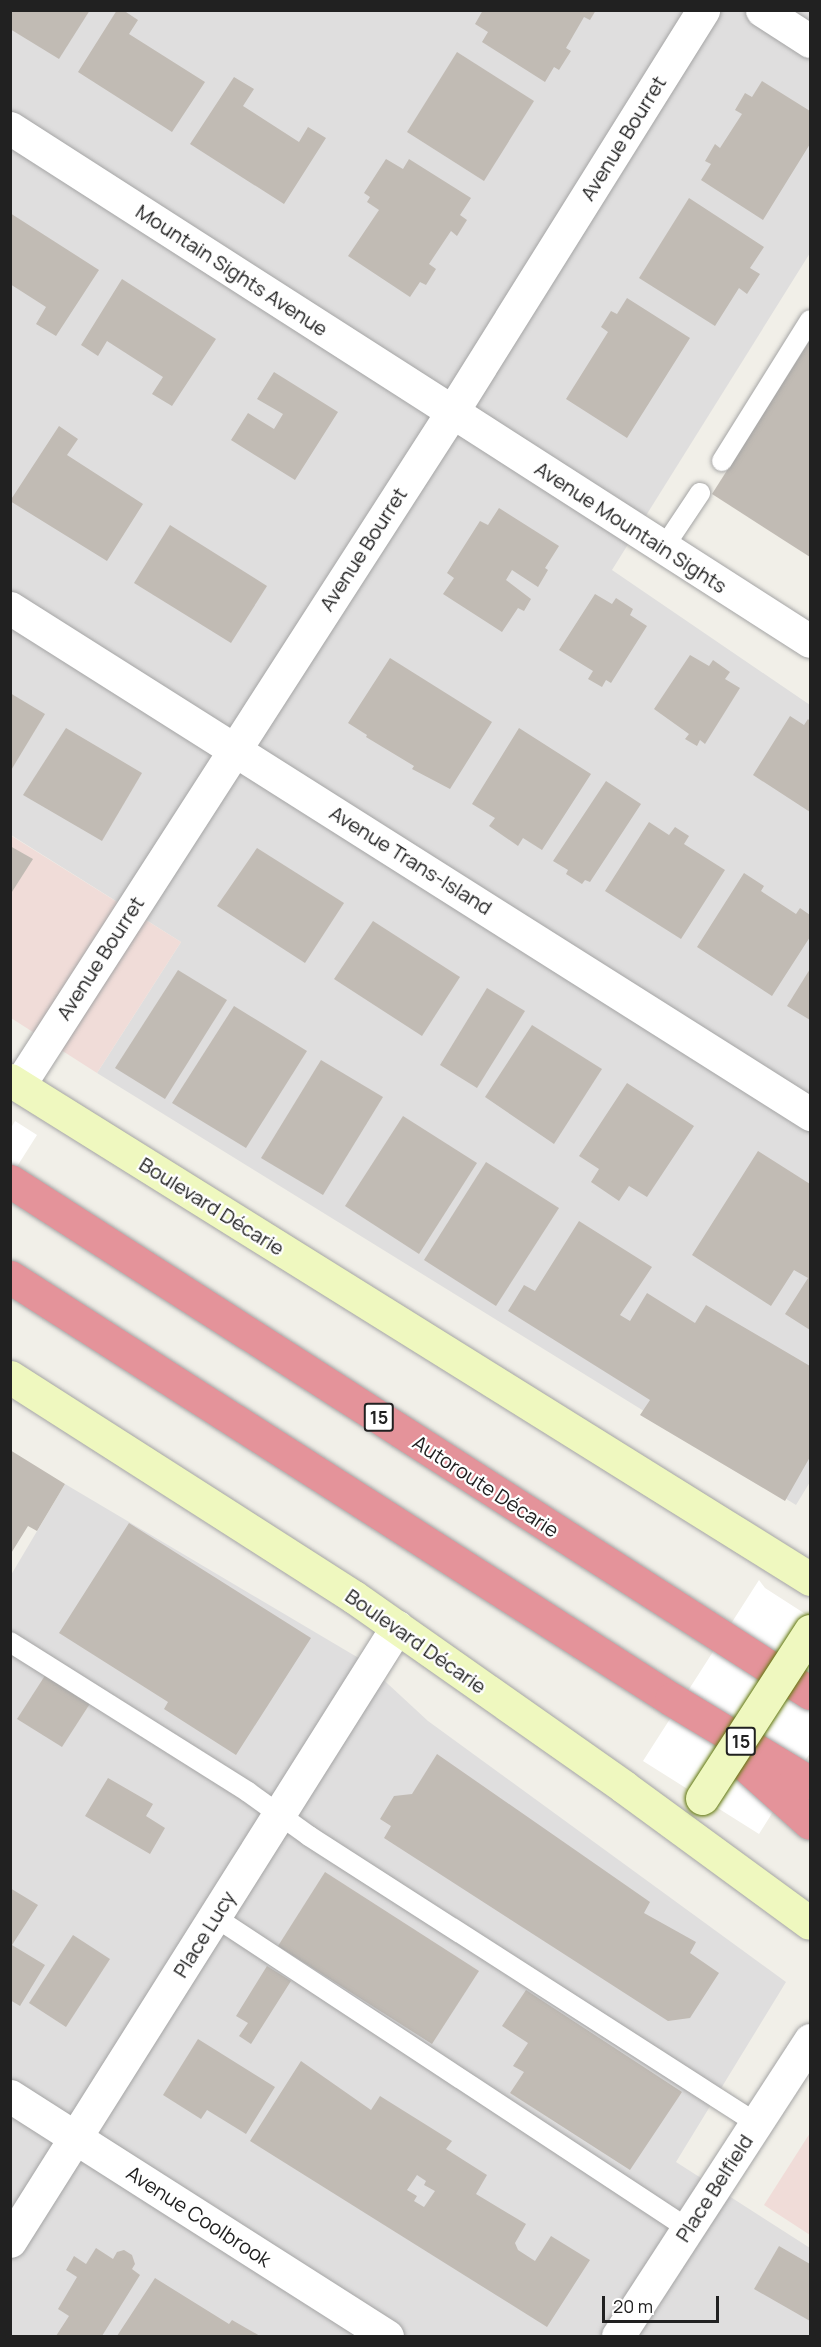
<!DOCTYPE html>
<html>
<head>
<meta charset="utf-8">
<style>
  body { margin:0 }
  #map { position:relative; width:821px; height:2347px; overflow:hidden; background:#f1efe8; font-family:Manrope,sans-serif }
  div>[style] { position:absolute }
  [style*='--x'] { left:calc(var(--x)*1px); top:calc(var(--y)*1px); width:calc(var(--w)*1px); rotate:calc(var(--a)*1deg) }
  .residential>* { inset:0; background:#dfdede }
  .commercial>* { inset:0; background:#f0dcd8 }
  .pier>* { inset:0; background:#fff }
  .building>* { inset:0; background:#c1bbb4 }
  .roads { filter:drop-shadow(0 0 2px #a5a5a5) drop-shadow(0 0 2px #a5a5a5) }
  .lane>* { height:20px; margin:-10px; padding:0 10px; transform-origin:10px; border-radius:10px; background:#fff }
  .street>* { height:33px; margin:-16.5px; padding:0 16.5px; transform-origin:16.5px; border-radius:16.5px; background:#fff }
  .secondary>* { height:33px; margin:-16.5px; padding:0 16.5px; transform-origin:16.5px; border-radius:16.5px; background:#eff8bf }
  .highway>* { height:33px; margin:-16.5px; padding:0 16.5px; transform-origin:16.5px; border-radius:16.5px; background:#e4939a }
  .bridges { filter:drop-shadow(0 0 2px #5f7609) drop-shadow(0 0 2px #5f7609) }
  .secondary-bridge>* { height:33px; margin:-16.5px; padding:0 16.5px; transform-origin:16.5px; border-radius:16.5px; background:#eff8bf }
  span { translate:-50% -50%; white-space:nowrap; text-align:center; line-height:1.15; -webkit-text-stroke:4.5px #fff; paint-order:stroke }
  .shield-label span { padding:2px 4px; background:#fff; border:2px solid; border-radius:4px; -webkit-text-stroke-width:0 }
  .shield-label { font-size:18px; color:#212121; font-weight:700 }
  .street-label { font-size:20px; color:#212121 }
  .frame { position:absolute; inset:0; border:12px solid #212121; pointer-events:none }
  .scale { position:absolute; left:602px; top:2296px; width:117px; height:27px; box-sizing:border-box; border:3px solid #212121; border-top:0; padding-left:8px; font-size:18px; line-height:21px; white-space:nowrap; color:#212121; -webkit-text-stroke:4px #fff; paint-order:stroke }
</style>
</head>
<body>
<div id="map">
  <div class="residential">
    <i style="clip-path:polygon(10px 11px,810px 11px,810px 253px,612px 570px,810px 705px,810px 1482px,796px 1505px,97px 1073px,181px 942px,11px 835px)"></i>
    <i style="clip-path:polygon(65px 1484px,362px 1660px,428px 1721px,786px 1982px,676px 2162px,810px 2248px,810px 2336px,11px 2336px,11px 1575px)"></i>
  </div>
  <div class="commercial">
    <i style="clip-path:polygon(10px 835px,181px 942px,97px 1073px,11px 1018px)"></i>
    <i style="clip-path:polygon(810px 2133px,810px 2235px,764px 2205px)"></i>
  </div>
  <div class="pier">
    <i style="clip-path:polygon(15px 1121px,37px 1135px,11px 1176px,11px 1128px)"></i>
    <i style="clip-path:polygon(759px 1580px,765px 1588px,810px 1617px,810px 1753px,759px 1834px,643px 1761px)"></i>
  </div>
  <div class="building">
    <i style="clip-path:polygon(10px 10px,90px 10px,59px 59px,10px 29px)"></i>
    <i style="clip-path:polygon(117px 10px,123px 10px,138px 20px,129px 34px,205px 82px,172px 132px,78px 72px)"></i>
    <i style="clip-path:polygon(483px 10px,596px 10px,590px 20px,584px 17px,566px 48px,571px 51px,559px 70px,554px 67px,545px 82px,482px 42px,488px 32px,475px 24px)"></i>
    <i style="clip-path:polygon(457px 52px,534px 101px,484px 181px,407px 132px)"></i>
    <i style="clip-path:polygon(234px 77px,254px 89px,243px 106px,299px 142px,308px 127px,326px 138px,284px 204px,190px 144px)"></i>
    <i style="clip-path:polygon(762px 81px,810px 111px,810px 144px,763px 220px,701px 180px,711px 164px,705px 161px,715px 144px,720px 148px,742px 114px,735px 110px,745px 93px,752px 97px)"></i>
    <i style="clip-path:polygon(386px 159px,403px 169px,409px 159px,471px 198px,460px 215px,467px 220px,457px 236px,451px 231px,429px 264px,436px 269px,426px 285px,420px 282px,410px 297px,348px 256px,379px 210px,367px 202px,370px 197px,364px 193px)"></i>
    <i style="clip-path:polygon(689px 198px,764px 247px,750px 268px,760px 274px,747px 294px,739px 288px,715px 326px,639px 278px)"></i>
    <i style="clip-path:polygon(10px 213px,99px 270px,56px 336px,36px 324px,46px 307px,10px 284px)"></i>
    <i style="clip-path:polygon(122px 279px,216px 339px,172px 406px,152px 394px,163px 377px,107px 341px,98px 356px,81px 345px)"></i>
    <i style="clip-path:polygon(627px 298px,690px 338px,627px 438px,566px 399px,608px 332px,601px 327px,611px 311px,617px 314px)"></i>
    <i style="clip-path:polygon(810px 340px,810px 557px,712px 494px)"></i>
    <i style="clip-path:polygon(274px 372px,338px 412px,295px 480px,231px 440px,248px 413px,274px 429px,283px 414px,257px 399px)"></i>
    <i style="clip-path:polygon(59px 426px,78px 439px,67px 455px,143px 504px,107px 561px,10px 501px)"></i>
    <i style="clip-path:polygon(499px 508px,559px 546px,545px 568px,548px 570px,538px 587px,512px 570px,506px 580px,531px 599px,524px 611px,518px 608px,502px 632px,443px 594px,454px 578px,447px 573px,480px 521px,488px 525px)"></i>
    <i style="clip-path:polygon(170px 525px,267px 586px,231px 643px,134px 583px)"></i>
    <i style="clip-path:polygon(595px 594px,612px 604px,616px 598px,633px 609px,630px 615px,647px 626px,611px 683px,606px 680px,602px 687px,588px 679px,593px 671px,559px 650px)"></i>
    <i style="clip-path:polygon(690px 655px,709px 666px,713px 660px,730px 672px,725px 679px,740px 688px,705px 744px,700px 740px,697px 746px,685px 739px,689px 734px,654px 709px)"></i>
    <i style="clip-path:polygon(390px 658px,492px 722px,450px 789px,412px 769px,414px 766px,366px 737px,367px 735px,348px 723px)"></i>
    <i style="clip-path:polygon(10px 693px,45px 714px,10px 772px)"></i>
    <i style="clip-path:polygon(790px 716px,804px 725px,808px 719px,810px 721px,810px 812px,753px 775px)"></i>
    <i style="clip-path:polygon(66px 728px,142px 773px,102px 841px,23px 795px)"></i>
    <i style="clip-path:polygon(519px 728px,591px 774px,542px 850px,523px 838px,518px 846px,489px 826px,495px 818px,472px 804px)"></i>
    <i style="clip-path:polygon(606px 781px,641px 804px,590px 882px,585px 880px,582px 884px,566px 874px,568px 870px,553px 861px)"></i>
    <i style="clip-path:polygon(649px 822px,669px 835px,675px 827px,689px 836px,684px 844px,725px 870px,681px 939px,605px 891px)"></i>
    <i style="clip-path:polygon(10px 846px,33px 859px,10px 895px)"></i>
    <i style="clip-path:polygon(257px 848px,344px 903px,305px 963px,217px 906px)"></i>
    <i style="clip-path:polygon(744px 873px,764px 886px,761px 891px,796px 914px,800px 908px,810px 915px,810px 937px,772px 996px,697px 947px)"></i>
    <i style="clip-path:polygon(373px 921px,460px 977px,422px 1036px,334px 979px)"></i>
    <i style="clip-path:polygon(810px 969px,810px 1020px,787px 1006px)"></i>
    <i style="clip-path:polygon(178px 970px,227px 1000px,165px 1099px,115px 1068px)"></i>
    <i style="clip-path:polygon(487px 988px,525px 1011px,477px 1088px,440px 1065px)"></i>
    <i style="clip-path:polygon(234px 1006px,307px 1051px,246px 1148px,172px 1103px)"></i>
    <i style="clip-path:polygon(532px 1025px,602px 1069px,554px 1144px,485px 1097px)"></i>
    <i style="clip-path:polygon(321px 1060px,383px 1097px,323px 1195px,261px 1158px)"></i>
    <i style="clip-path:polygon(627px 1083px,694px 1126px,647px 1197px,629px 1186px,619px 1201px,591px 1182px,599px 1169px,579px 1156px)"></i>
    <i style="clip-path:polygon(403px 1116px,477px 1163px,419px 1254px,345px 1206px)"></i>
    <i style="clip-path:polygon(758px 1151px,810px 1184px,810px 1330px,785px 1314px,808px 1278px,794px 1270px,771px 1306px,692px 1255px)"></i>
    <i style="clip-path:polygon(486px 1162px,559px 1208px,496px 1306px,424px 1260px)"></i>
    <i style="clip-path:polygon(579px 1221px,652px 1267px,620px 1315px,630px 1321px,647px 1293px,695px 1323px,706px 1305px,810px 1366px,810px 1457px,785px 1501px,640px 1415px,650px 1400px,508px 1311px,524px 1285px,535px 1291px)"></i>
    <i style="clip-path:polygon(10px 1450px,65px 1484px,37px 1531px,28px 1526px,10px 1555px)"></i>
    <i style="clip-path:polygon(129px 1523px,311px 1638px,236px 1755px,164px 1709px,168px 1702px,59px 1633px)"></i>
    <i style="clip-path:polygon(46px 1674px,91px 1702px,62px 1747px,17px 1719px)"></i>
    <i style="clip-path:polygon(437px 1754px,650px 1902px,644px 1913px,696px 1942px,690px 1953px,719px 1973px,690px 2018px,668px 2021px,384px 1838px,391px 1826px,380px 1819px,394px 1796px,412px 1794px)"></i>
    <i style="clip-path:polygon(108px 1778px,153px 1804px,146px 1816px,165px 1828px,150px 1854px,85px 1816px)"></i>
    <i style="clip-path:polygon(325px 1872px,479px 1971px,432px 2044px,278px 1946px)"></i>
    <i style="clip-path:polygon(10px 1888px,38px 1905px,12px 1945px,45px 1965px,20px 2006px,10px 2000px)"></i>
    <i style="clip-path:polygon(73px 1935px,110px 1959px,66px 2027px,29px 2003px)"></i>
    <i style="clip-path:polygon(267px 1966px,291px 1981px,251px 2044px,239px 2036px,248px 2023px,236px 2016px)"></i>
    <i style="clip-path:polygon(526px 1990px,682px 2092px,630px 2170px,510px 2093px,524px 2072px,513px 2066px,528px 2043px,502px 2026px)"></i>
    <i style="clip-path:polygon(198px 2039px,275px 2087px,246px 2134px,207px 2110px,201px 2119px,163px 2095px)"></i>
    <i style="clip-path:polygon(evenodd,301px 2061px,371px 2110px,380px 2096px,452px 2141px,446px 2149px,487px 2175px,476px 2194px,526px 2224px,515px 2243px,518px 2250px,535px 2261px,551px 2236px,590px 2260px,547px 2327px,250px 2141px,301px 2061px,417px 2175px,426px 2181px,424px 2185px,435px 2191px,424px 2207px,414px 2201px,417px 2196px,407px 2190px,417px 2175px)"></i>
    <i style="clip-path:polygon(779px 2246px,810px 2264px,810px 2321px,754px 2289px)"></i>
    <i style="clip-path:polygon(96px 2248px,113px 2259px,117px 2252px,124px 2250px,132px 2255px,135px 2264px,132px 2269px,140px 2275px,102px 2336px,56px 2336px,69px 2316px,58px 2309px,77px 2277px,66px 2270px,74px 2256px,86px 2264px)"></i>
    <i style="clip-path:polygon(155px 2278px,229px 2324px,232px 2320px,260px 2336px,117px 2336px)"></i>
  </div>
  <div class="roads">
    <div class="lane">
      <i style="--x:722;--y:461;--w:166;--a:-58"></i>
      <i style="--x:664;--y:547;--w:65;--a:-56.3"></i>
      <i style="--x:10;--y:1642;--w:281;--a:32.2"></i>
      <i style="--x:248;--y:1792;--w:75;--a:35.8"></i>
      <i style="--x:309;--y:1836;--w:531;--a:32.7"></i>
      <i style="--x:215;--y:1917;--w:565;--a:33.38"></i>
    </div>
    <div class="street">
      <i style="--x:762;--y:10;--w:57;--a:32.9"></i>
      <i style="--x:10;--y:128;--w:950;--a:32.67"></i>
      <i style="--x:10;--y:608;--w:947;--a:32.31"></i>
      <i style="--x:19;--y:1085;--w:800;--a:-57.24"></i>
      <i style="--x:452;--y:412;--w:474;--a:-58"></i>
      <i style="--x:10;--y:2096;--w:447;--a:32.5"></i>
      <i style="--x:10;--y:2241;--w:726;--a:-57.78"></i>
      <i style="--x:618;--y:2336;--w:353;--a:-57"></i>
    </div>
    <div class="secondary">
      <i style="--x:10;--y:1080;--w:943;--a:31.95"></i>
      <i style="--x:10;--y:1377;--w:408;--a:32.6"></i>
      <i style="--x:354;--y:1597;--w:330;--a:35.1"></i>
      <i style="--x:624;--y:1787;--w:230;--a:36.2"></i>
    </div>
    <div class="highway">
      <i style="--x:10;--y:1181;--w:950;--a:32.62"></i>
      <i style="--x:10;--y:1277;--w:784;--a:32.56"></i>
      <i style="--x:671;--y:1699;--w:162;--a:31.1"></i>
      <i style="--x:733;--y:1754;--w:103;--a:41.9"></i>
    </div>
  </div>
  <div class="bridges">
    <div class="secondary-bridge">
      <i style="--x:702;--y:1798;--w:199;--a:-57.1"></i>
    </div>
  </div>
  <div class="shield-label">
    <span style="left:379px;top:1417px">15</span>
    <span style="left:741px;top:1741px">15</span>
  </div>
  <div class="street-label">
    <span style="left:623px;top:138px;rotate:-58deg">Avenue Bourret</span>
    <span style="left:232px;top:270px;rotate:33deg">Mountain Sights Avenue</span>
    <span style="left:631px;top:527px;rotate:33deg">Avenue Mountain Sights</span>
    <span style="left:363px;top:549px;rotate:-57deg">Avenue Bourret</span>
    <span style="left:411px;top:860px;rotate:32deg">Avenue Trans-Island</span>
    <span style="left:100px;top:958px;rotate:-57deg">Avenue Bourret</span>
    <span style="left:212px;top:1206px;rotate:32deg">Boulevard Décarie</span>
    <span style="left:486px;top:1486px;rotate:33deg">Autoroute Décarie</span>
    <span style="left:416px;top:1641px;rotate:35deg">Boulevard Décarie</span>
    <span style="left:204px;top:1934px;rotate:-58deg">Place Lucy</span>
    <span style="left:714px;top:2188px;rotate:-57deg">Place Belfield</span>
    <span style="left:199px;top:2216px;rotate:33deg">Avenue Coolbrook</span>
  </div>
  <div class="frame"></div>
  <div class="scale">20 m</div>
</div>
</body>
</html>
